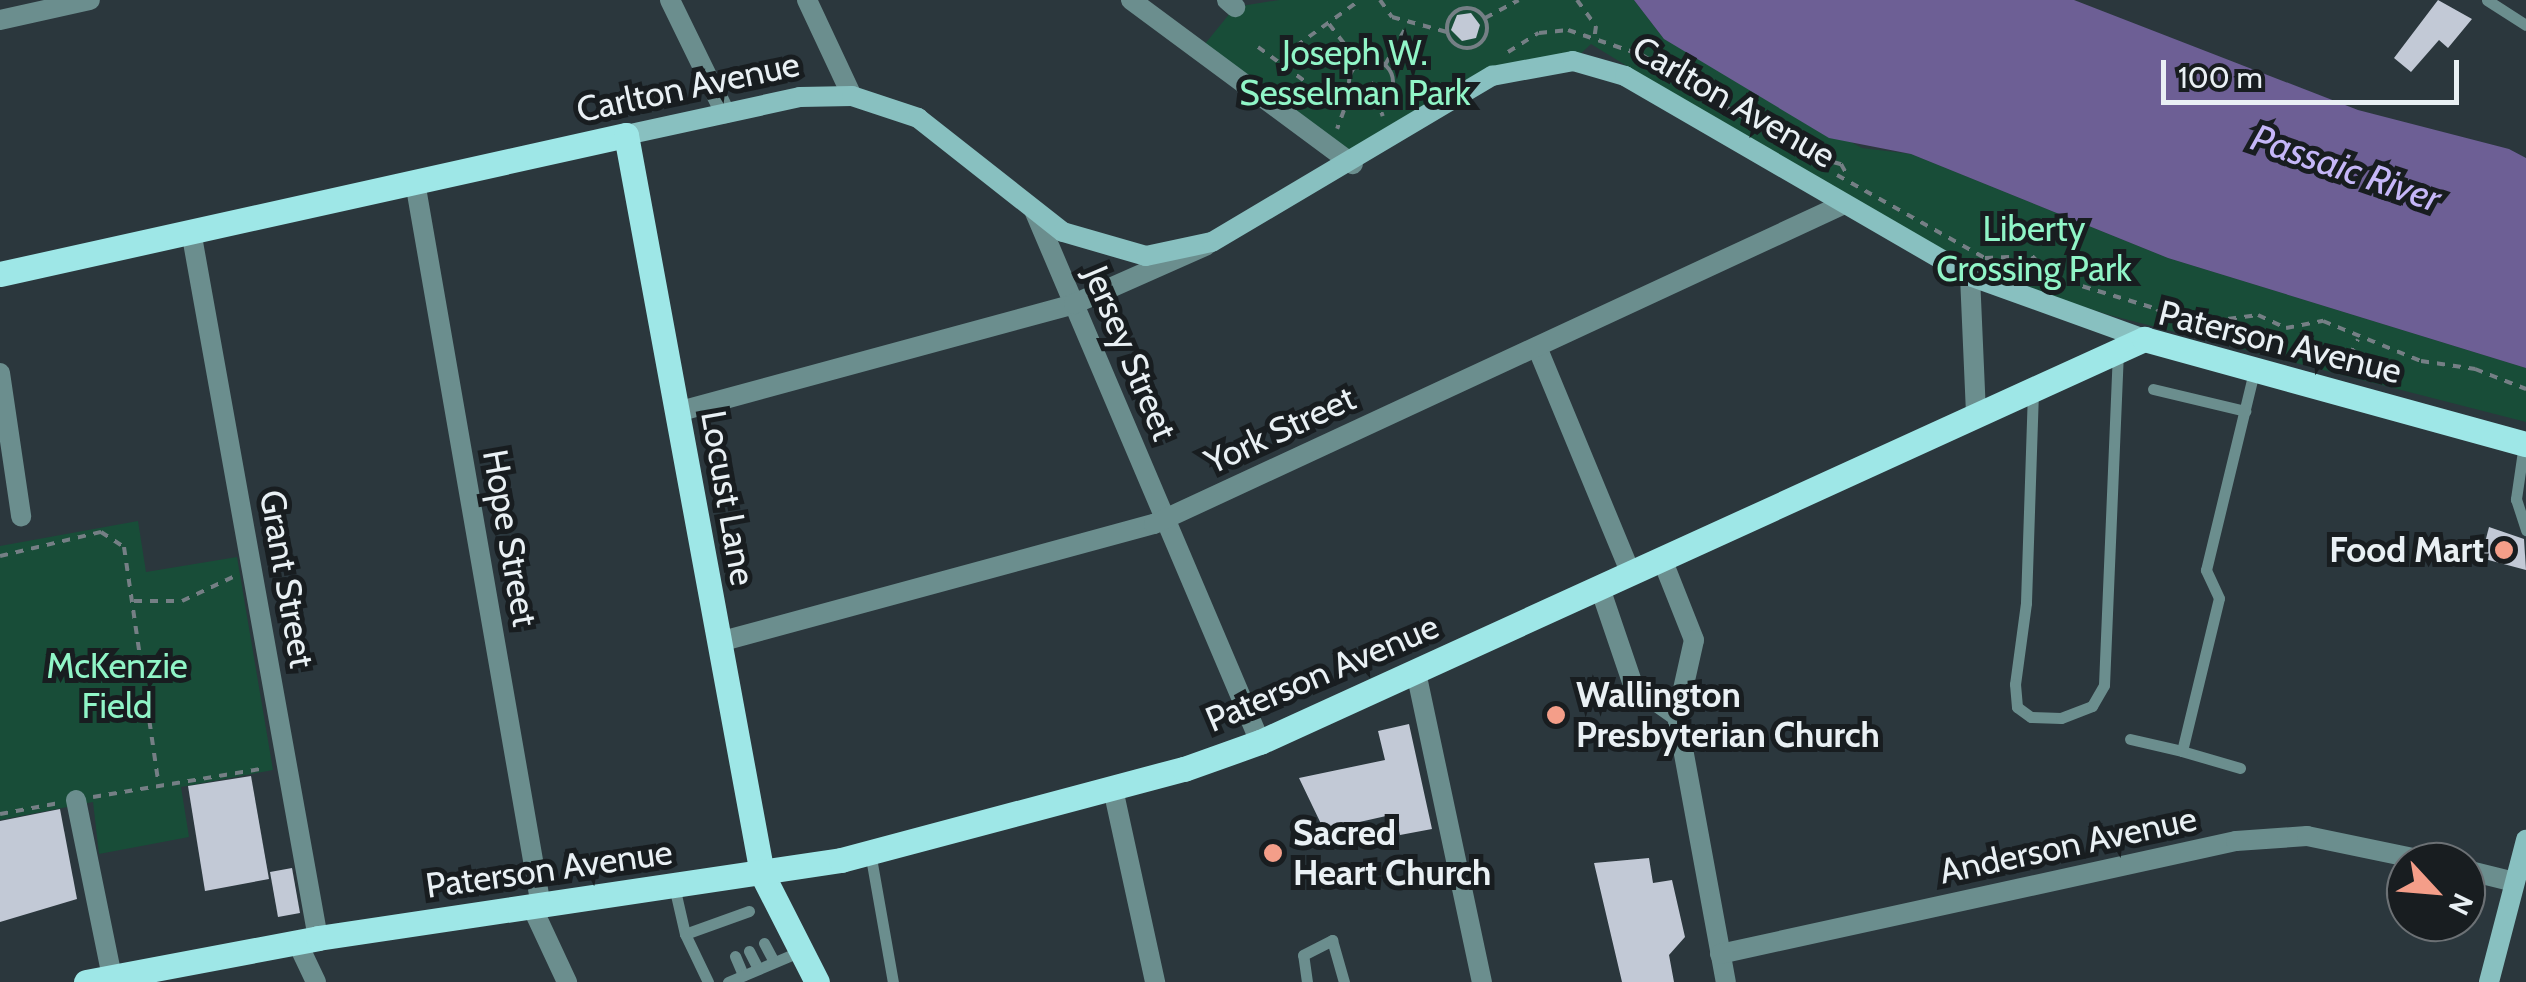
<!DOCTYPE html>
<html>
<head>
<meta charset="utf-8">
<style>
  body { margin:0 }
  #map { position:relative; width:2526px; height:982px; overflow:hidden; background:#2b373d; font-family:Cabin,sans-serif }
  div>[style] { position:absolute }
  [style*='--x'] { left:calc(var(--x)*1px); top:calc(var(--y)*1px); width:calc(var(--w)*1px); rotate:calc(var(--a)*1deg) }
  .green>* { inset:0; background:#184d38 }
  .water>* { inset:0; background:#6d5f95 }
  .building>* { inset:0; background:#c2c9d6 }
  .path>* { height:4px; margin-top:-2px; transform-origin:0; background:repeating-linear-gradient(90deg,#757f85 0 8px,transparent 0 16px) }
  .path>.ring { margin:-2px; padding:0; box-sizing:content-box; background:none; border:4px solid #757f85; border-radius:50% }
  .lane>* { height:11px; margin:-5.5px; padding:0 5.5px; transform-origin:5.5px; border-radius:5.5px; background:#6b8e8e }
  .street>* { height:20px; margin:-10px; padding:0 10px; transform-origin:10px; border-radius:10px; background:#6b8e8e }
  .secondary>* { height:20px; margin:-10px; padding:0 10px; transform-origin:10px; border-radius:10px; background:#88c0c0 }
  .primary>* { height:25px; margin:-12.5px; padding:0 12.5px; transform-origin:12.5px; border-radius:12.5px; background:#9ee7e7 }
  .dots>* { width:28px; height:28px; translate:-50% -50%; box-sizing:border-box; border:5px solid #181d20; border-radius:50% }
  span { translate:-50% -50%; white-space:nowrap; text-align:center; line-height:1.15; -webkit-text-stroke:10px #181d20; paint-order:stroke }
  .park-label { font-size:35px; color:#90f5c7 }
  .street-label { font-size:35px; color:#e9f0f4 }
  .poi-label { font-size:35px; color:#e9f0f4; font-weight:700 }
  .right { translate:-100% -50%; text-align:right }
  .left { translate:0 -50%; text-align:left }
  .water-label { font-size:38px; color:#c6b7f8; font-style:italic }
  .north { position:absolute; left:2386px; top:842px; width:100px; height:100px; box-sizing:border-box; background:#181d20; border:2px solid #6c7175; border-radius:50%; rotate:116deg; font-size:28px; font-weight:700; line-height:40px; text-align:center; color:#e9f0f4 }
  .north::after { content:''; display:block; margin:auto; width:35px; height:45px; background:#f49e89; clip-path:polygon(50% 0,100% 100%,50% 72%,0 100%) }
  .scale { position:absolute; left:2161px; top:60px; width:298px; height:45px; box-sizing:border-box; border:5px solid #e9f0f4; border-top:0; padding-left:12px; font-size:30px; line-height:35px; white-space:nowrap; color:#e9f0f4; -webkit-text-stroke:8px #181d20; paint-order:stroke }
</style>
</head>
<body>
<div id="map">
  <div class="green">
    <i style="clip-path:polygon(1279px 0,1634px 0,1664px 39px,1862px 148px,1911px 154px,2168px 258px,2526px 368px,2526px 422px,2109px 315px,1993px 277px,1840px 197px,1591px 44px,1573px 61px,1517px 67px,1353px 164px,1200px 50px,1235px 7px)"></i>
    <i style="clip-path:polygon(138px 521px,146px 572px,237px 557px,273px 770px,181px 787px,189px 837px,99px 854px,93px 802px,0 820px,0 546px)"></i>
  </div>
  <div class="water">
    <i style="clip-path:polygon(1634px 0,2074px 0,2358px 110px,2509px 149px,2526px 158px,2526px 368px,2168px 258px,1911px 154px,1829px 138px,1664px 39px)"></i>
  </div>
  <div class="building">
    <i style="clip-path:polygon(2438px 0,2472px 19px,2448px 48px,2439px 40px,2411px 72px,2394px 58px)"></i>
    <i style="clip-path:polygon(1471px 13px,1480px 25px,1476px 38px,1462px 41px,1451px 30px,1457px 15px)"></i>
    <i style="clip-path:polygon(2489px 527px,2524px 539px,2526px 570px,2481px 558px)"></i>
    <i style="clip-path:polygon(1409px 724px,1432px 829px,1400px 835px,1395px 814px,1324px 830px,1299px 778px,1385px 760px,1378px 731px)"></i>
    <i style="clip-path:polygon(251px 776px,269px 879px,205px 891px,188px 786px)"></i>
    <i style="clip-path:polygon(60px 809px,77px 899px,0 922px,0 821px)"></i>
    <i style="clip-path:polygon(1649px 858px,1653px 883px,1672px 880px,1685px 937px,1669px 955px,1674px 982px,1622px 982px,1594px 863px)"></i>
    <i style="clip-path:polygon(292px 868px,300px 913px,278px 917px,270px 872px)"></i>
  </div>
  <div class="path">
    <i style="--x:1380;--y:0;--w:21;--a:55"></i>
    <i style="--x:1392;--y:17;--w:57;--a:15.3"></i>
    <i style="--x:1577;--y:0;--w:32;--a:54"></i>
    <i style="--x:1596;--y:26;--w:15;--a:98"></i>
    <i class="ring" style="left:1447px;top:8px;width:36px;height:36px"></i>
    <i style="--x:1485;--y:18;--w:38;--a:-28"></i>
    <i style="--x:1329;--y:24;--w:49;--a:52.4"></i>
    <i style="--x:1258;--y:47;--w:107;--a:36.2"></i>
    <i style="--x:1344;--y:110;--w:20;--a:110"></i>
    <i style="--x:1508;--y:52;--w:36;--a:-32"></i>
    <i style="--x:1539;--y:33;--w:29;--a:-6"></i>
    <i style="--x:1568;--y:30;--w:78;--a:18.7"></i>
    <i style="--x:1642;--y:55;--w:209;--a:31.7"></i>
    <i class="ring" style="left:1349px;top:60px;width:40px;height:40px"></i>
    <i style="--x:1385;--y:65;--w:49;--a:-60.8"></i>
    <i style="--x:1287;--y:68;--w:24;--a:-68"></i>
    <i style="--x:1296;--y:46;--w:79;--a:-35.7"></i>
    <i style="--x:1371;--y:82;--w:36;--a:71"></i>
    <i style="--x:1818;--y:158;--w:24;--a:15"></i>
    <i style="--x:1841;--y:164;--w:13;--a:61"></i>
    <i style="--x:1837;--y:175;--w:170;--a:29.3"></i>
    <i style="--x:1985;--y:258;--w:47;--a:-2.4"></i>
    <i style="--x:2032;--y:256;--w:29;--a:46"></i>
    <i style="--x:2052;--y:277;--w:110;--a:16.9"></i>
    <i style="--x:2157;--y:309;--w:16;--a:50"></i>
    <i style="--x:2181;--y:325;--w:78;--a:-7.4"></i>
    <i style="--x:2258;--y:315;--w:31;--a:25"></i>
    <i style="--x:2286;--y:328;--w:38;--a:-11"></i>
    <i style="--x:2323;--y:321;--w:106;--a:22.2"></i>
    <i style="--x:2421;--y:361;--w:55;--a:8.4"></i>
    <i style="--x:2475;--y:369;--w:55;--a:21.4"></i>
    <i style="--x:2343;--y:370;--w:34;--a:-64"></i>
    <i style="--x:0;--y:556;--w:104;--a:-13.4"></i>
    <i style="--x:101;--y:532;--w:27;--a:33"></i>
    <i style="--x:124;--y:547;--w:242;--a:81.7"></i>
    <i style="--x:134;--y:601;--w:48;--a:0"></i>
    <i style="--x:182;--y:601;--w:56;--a:-25.2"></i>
    <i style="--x:93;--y:797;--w:175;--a:-9.5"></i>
    <i style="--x:0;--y:814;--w:60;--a:-10.6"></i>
  </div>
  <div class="lane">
    <i style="--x:2487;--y:0;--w:46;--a:32.7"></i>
    <i style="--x:2153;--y:389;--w:95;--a:13.4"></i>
    <i style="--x:2033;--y:391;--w:212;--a:91.9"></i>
    <i style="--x:2026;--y:603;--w:82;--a:97.7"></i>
    <i style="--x:2015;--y:684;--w:23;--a:85"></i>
    <i style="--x:2017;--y:707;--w:17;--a:36"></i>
    <i style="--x:2031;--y:717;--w:30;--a:2"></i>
    <i style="--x:2061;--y:718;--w:33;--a:-21"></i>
    <i style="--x:2092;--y:706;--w:24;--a:-60"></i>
    <i style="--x:2104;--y:685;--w:335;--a:-87.6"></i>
    <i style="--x:2524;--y:444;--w:56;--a:98.3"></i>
    <i style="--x:2516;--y:499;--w:33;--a:72"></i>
    <i style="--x:2130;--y:739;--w:53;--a:13"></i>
    <i style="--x:2240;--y:768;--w:60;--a:-163.7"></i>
    <i style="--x:2182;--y:751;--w:157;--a:-76.4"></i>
    <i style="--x:2219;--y:598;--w:31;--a:-115"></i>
    <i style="--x:2206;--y:570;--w:208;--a:-76.4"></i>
    <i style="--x:870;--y:852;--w:132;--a:80"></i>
    <i style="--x:674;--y:886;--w:49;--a:77.1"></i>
    <i style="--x:764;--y:943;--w:21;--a:62"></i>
    <i style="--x:749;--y:951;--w:20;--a:63"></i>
    <i style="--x:735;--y:956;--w:21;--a:67"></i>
    <i style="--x:708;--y:982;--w:53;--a:-115.6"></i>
    <i style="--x:685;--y:934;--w:68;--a:-19.8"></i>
    <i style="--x:728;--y:982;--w:79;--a:-23"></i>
    <i style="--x:1307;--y:982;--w:27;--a:-98"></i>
    <i style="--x:1303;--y:955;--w:33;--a:-27"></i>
    <i style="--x:1332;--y:940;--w:44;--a:74.1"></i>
  </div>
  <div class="street">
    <i style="--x:670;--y:0;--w:126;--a:64"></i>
    <i style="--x:807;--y:0;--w:106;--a:64.9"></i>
    <i style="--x:1131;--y:0;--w:276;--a:36.5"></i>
    <i style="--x:1227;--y:0;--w:11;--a:41"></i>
    <i style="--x:0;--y:20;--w:92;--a:-12.5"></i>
    <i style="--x:415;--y:182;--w:735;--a:80.13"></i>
    <i style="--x:1034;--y:210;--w:578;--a:66.98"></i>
    <i style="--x:191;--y:231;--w:718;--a:79.82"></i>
    <i style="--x:1970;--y:276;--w:137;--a:87.5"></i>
    <i style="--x:1537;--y:347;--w:246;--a:67.5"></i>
    <i style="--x:0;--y:373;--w:145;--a:81.6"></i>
    <i style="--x:677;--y:412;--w:411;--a:-15.2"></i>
    <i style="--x:1074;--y:304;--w:145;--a:-23.9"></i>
    <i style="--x:1662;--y:559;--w:87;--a:68.4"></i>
    <i style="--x:1694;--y:640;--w:78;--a:102.6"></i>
    <i style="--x:1677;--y:716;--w:270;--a:79.6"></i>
    <i style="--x:1600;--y:588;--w:102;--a:71.2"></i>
    <i style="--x:1633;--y:685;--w:54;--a:35.2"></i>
    <i style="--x:719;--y:642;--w:451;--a:-15.2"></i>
    <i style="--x:1154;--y:524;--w:758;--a:-24.88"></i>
    <i style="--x:1416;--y:672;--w:317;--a:78"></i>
    <i style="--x:1113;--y:789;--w:198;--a:77.7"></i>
    <i style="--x:76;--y:800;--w:181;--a:78.5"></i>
    <i style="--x:2466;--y:870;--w:50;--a:13.8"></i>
    <i style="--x:532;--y:907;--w:83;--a:65"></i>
    <i style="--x:297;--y:942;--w:44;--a:64.6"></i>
    <i style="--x:1720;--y:954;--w:528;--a:-12.35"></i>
    <i style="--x:2236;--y:841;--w:71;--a:-4"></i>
    <i style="--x:2307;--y:836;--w:128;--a:11.7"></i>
  </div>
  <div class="secondary">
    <i style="--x:626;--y:135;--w:178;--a:-12.3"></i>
    <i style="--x:800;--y:97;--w:52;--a:-1.1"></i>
    <i style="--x:852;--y:96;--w:70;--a:18.4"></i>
    <i style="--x:918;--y:118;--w:184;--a:38.2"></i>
    <i style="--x:1063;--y:232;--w:86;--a:16.1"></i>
    <i style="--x:1146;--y:256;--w:67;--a:-12"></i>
    <i style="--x:1212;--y:242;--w:326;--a:-30.7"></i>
    <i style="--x:1492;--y:76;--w:82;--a:-10.5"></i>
    <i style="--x:1573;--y:61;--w:54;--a:16.1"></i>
    <i style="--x:1625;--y:76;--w:399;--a:30.1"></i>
    <i style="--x:1970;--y:276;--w:185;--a:19.9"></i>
    <i style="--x:2489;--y:982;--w:147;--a:-75.4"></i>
  </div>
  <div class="primary">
    <i style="--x:0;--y:274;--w:641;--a:-12.52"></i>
    <i style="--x:626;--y:135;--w:751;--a:79.57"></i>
    <i style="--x:762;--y:874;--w:121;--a:63"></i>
    <i style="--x:86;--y:982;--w:236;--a:-10.7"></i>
    <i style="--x:318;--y:938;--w:529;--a:-8.48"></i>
    <i style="--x:841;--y:860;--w:355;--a:-14.9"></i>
    <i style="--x:1184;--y:769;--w:81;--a:-19.6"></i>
    <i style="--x:1260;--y:742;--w:972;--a:-24.51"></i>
    <i style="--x:2144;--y:339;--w:396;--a:15.4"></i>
  </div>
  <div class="dots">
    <i style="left:2504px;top:550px;background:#f49e89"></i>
    <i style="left:1556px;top:715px;background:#f49e89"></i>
    <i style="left:1273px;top:853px;background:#f49e89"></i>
  </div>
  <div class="park-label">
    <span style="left:1355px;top:73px">Joseph W.<br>Sesselman Park</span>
    <span style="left:2034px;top:249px">Liberty<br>Crossing Park</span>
    <span style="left:117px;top:686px">McKenzie<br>Field</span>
  </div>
  <div class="street-label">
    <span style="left:688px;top:87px;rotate:-12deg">Carlton Avenue</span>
    <span style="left:1734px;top:102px;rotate:30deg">Carlton Avenue</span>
    <span style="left:2280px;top:342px;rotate:14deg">Paterson Avenue</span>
    <span style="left:1130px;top:353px;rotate:67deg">Jersey Street</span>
    <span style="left:1280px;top:430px;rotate:-25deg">York Street</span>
    <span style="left:728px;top:498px;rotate:80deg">Locust Lane</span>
    <span style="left:510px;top:538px;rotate:80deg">Hope Street</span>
    <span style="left:287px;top:579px;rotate:80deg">Grant Street</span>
    <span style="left:1322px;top:673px;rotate:-23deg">Paterson Avenue</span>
    <span style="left:2068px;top:845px;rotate:-12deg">Anderson Avenue</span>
    <span style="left:549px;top:869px;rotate:-8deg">Paterson Avenue</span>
  </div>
  <div class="poi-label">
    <span class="right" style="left:2484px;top:550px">Food Mart</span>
    <span class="left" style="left:1576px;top:715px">Wallington<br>Presbyterian Church</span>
    <span class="left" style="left:1293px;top:853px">Sacred<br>Heart Church</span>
  </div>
  <div class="water-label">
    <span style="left:2346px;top:168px;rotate:19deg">Passaic River</span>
  </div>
  <div class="north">N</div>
  <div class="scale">100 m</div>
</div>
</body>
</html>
